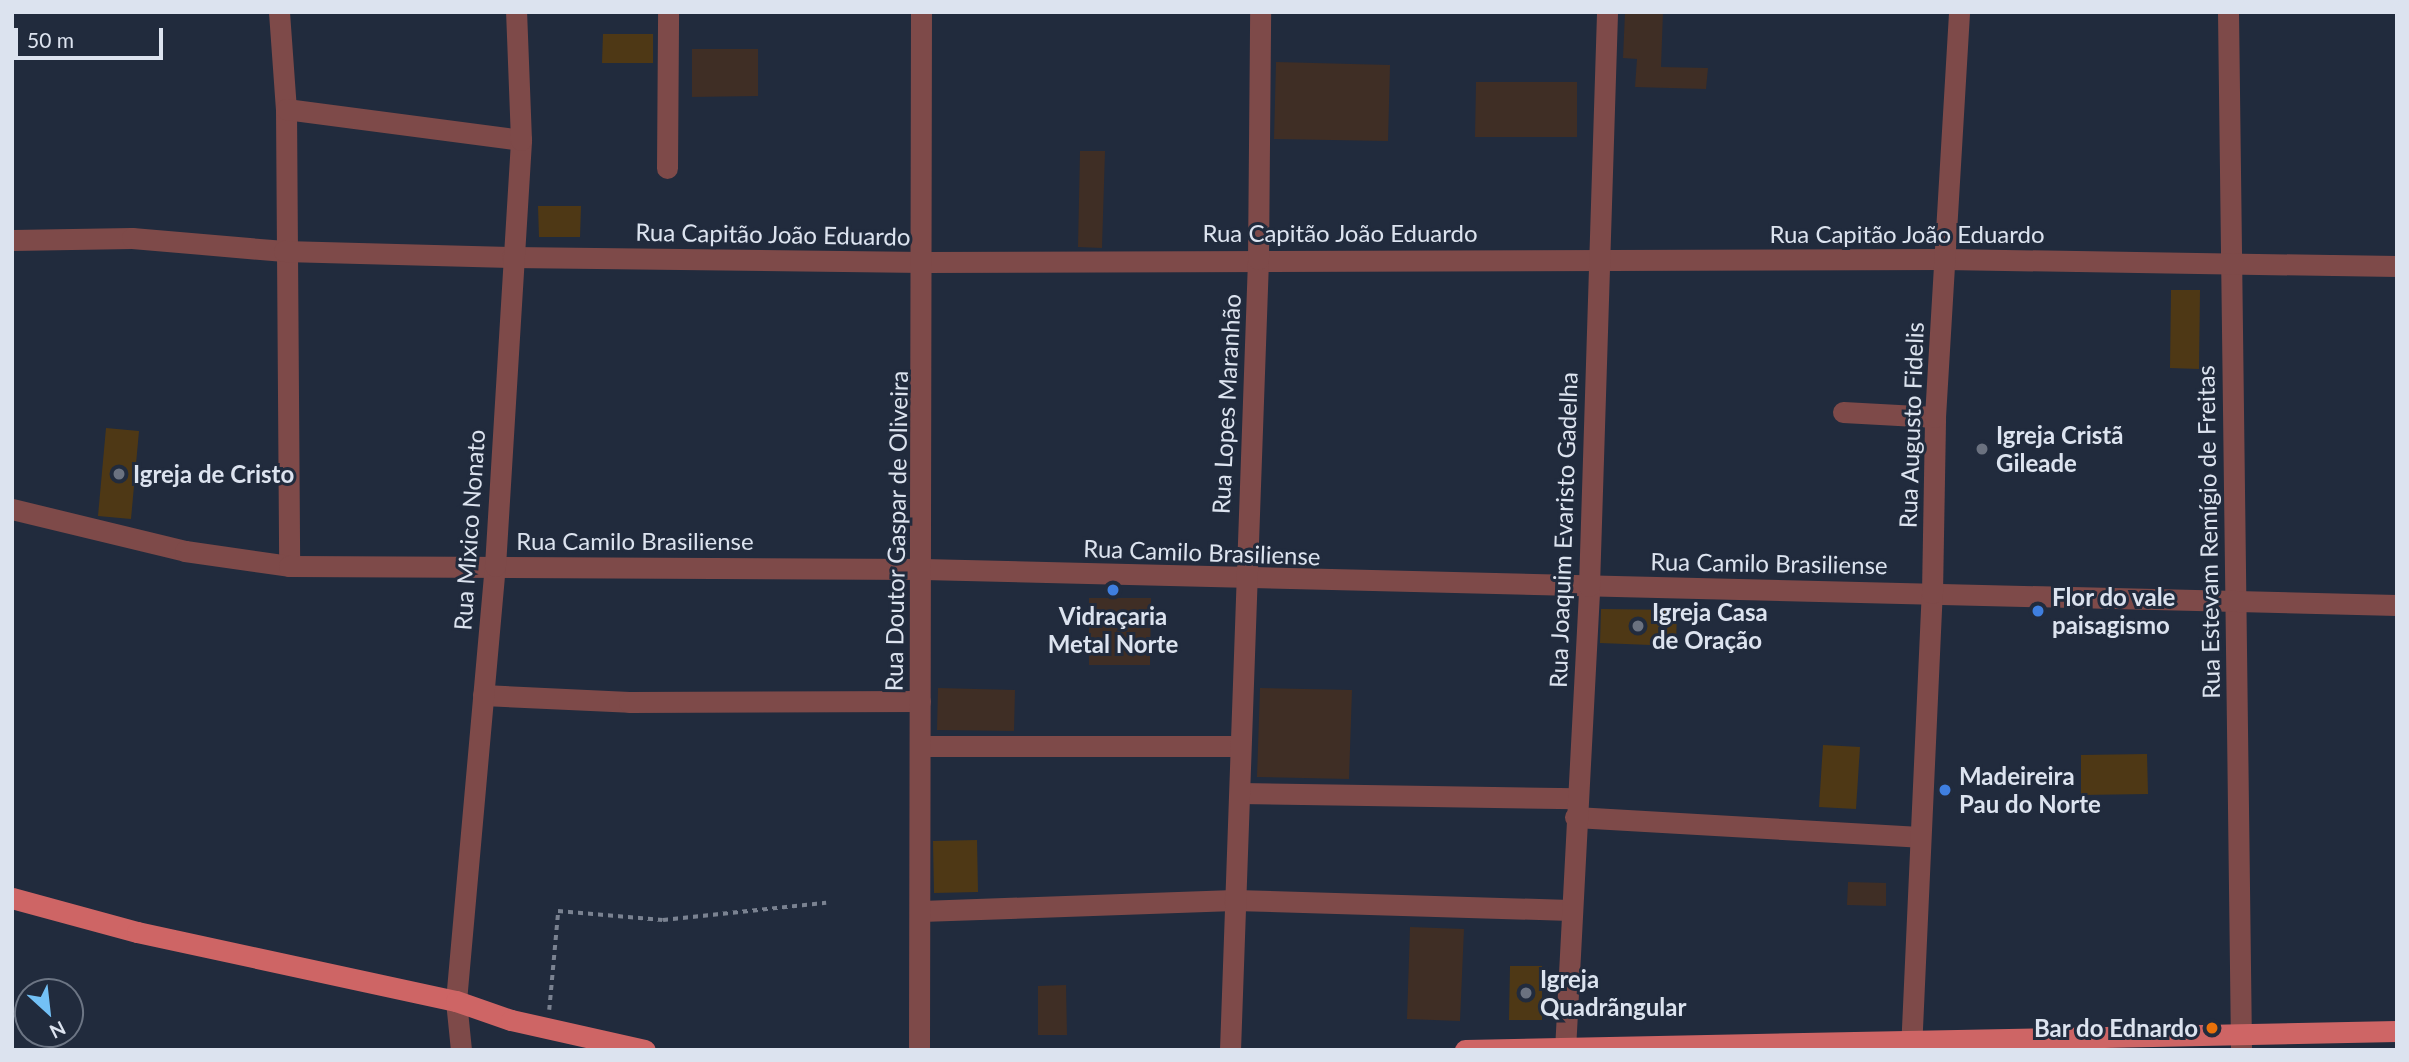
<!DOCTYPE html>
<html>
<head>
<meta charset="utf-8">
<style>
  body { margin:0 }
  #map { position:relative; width:2409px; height:1062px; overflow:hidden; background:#212b3d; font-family:Lato,sans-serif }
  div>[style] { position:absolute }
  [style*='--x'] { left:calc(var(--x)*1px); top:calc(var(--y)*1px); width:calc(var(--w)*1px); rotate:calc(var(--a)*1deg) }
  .commercial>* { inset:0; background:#3f2e25 }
  .building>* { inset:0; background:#4e3815 }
  .path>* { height:3.5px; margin-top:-1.75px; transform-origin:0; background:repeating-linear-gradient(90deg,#7a8291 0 5px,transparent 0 10px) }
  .minor>* { height:21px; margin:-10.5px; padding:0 10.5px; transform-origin:10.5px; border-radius:10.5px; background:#7e4a49 }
  .major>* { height:21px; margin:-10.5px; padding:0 10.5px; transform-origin:10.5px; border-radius:10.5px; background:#ce6565 }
  .dots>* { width:19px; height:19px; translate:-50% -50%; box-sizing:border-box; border:4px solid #212b3d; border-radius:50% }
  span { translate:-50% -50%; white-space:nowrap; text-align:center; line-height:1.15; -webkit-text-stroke:6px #212b3d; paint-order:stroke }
  .street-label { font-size:24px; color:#dce3ef }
  .poi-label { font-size:24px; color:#dce3ef; font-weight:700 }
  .left { translate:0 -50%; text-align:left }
  .right { translate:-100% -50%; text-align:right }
  .frame { position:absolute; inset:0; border:14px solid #dce3ef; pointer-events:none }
  .north { position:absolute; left:14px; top:978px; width:70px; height:70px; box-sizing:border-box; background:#212b3d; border:2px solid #6c7584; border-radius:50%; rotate:153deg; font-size:19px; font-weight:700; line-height:28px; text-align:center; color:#dce3ef }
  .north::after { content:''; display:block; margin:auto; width:24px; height:32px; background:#73c1f6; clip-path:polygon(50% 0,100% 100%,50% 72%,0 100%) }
  .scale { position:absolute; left:14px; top:28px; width:149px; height:32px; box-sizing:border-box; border:4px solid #dce3ef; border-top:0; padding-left:9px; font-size:21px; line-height:24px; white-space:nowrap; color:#dce3ef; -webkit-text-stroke:5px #212b3d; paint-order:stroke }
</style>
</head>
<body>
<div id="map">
  <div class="commercial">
    <i style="clip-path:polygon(1625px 12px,1663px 12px,1661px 67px,1708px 68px,1706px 89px,1635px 87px,1637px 59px,1623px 58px)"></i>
    <i style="clip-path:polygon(692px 49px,758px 49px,758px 96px,692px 97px)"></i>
    <i style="clip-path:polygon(1276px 62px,1390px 65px,1388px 141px,1274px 139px)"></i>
    <i style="clip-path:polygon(1476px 82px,1577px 82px,1577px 137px,1475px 137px)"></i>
    <i style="clip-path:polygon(1080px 151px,1105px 151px,1102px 248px,1078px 247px)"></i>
    <i style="clip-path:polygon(1089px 598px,1151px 598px,1150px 665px,1089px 665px)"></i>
    <i style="clip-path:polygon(938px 688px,1015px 690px,1014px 731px,937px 730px)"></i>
    <i style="clip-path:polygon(1260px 688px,1352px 690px,1349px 779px,1257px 777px)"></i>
    <i style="clip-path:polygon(1848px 882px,1886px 883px,1886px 906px,1847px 905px)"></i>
    <i style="clip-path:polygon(1410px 927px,1464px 929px,1460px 1021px,1407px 1019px)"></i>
    <i style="clip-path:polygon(1066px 985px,1067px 1035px,1038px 1035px,1038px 986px)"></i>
  </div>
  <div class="building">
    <i style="clip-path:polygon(603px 34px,653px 34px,653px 63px,602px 63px)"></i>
    <i style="clip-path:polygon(538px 206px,581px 206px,580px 237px,539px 237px)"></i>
    <i style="clip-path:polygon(2171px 290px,2200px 290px,2199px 369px,2170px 368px)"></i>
    <i style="clip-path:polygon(106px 428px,139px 431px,131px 519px,98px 516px)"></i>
    <i style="clip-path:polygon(1601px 609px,1677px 610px,1676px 646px,1600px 643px)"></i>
    <i style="clip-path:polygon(1823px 745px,1860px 747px,1856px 809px,1819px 807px)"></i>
    <i style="clip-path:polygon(2147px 754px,2148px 794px,2081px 795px,2081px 755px)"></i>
    <i style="clip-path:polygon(977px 840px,978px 892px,934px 893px,933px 841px)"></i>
    <i style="clip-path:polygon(1510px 966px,1542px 966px,1542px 1020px,1509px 1020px)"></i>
  </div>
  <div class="path">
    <i style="--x:549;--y:1010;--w:99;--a:-84.8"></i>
    <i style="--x:558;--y:911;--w:105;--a:4.9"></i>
    <i style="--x:663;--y:920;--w:164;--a:-6"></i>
  </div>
  <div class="minor">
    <i style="--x:279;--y:12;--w:97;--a:85.9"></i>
    <i style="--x:286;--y:109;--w:457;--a:89.6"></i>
    <i style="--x:2228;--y:12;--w:1038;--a:89.28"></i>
    <i style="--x:286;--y:109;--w:237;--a:7.5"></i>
    <i style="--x:667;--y:168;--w:156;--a:-89.6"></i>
    <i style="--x:12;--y:240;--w:120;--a:-1"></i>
    <i style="--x:132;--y:238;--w:153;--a:4.9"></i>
    <i style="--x:284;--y:251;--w:228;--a:1.5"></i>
    <i style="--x:512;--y:257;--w:411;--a:0.7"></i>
    <i style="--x:923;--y:262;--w:1022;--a:-0.17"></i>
    <i style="--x:1945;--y:259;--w:452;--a:0.9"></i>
    <i style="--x:1843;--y:412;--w:92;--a:3.1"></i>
    <i style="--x:12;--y:509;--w:178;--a:13.6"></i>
    <i style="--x:185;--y:551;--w:105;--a:8.2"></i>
    <i style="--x:289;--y:566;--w:634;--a:0.27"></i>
    <i style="--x:923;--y:569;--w:1474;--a:1.4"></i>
    <i style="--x:483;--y:695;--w:146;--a:2.7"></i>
    <i style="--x:629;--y:702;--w:291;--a:-0.2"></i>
    <i style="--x:921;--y:746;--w:318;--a:0"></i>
    <i style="--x:1240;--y:793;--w:336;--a:0.9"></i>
    <i style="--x:1575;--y:817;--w:345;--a:3.3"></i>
    <i style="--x:921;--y:911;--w:313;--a:-2"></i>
    <i style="--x:1234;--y:900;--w:336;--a:1.7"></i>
    <i style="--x:461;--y:1050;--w:49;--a:-95.8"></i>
    <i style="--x:456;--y:1001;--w:437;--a:-84.9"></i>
    <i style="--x:495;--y:566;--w:427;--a:-86.5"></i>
    <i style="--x:521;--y:140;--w:128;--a:-92.2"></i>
    <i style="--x:919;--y:1050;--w:1038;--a:-89.89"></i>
    <i style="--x:1230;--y:1050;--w:791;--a:-87.97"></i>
    <i style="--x:1258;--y:259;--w:247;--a:-89.5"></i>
    <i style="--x:1565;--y:1050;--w:465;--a:-87"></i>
    <i style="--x:1589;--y:586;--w:574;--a:-88.2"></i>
    <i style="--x:1911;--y:1050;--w:457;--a:-87.4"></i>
    <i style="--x:1932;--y:593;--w:176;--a:-89"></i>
    <i style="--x:1935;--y:417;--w:406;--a:-86.6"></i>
  </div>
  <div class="major">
    <i style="--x:12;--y:898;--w:130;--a:15.2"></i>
    <i style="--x:137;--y:932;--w:326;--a:12.2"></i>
    <i style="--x:456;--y:1001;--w:58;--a:19.1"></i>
    <i style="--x:511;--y:1020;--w:137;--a:12.6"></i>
    <i style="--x:1465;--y:1050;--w:932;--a:-1.17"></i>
  </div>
  <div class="dots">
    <i style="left:1982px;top:449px;background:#6b7280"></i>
    <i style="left:119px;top:474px;background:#6b7280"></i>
    <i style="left:1113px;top:590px;background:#3f7fe0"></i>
    <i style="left:2038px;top:611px;background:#3f7fe0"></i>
    <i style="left:1638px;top:626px;background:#6b7280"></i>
    <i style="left:1945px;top:790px;background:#3f7fe0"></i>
    <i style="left:1526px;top:993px;background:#6b7280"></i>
    <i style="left:2212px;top:1028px;background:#e8710a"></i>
  </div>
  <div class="street-label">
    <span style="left:1340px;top:233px">Rua Capitão João Eduardo</span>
    <span style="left:773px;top:234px;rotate:1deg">Rua Capitão João Eduardo</span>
    <span style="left:1907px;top:234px">Rua Capitão João Eduardo</span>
    <span style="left:1226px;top:404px;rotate:-87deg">Rua Lopes Maranhão</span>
    <span style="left:1911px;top:425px;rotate:-88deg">Rua Augusto Fidelis</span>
    <span style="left:469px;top:530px;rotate:-86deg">Rua Mixico Nonato</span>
    <span style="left:1563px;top:530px;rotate:-88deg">Rua Joaquim Evaristo Gadelha</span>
    <span style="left:896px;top:531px;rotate:-89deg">Rua Doutor Gaspar de Oliveira</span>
    <span style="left:2208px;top:532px;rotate:-91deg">Rua Estevam Remígio de Freitas</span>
    <span style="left:635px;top:541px">Rua Camilo Brasiliense</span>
    <span style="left:1202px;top:552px;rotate:2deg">Rua Camilo Brasiliense</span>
    <span style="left:1769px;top:563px;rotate:1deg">Rua Camilo Brasiliense</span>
  </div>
  <div class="poi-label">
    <span class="left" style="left:1996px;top:449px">Igreja Cristã<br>Gileade</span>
    <span class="left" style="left:133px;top:474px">Igreja de Cristo</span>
    <span class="left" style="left:2052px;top:611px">Flor do vale<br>paisagismo</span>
    <span class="left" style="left:1652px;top:626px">Igreja Casa<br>de Oração</span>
    <span style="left:1113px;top:630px">Vidraçaria<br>Metal Norte</span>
    <span class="left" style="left:1959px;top:790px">Madeireira<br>Pau do Norte</span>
    <span class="left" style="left:1540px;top:993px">Igreja<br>Quadrãngular</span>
    <span class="right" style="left:2198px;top:1028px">Bar do Ednardo</span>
  </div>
  <div class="frame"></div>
  <div class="north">N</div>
  <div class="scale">50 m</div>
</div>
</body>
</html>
